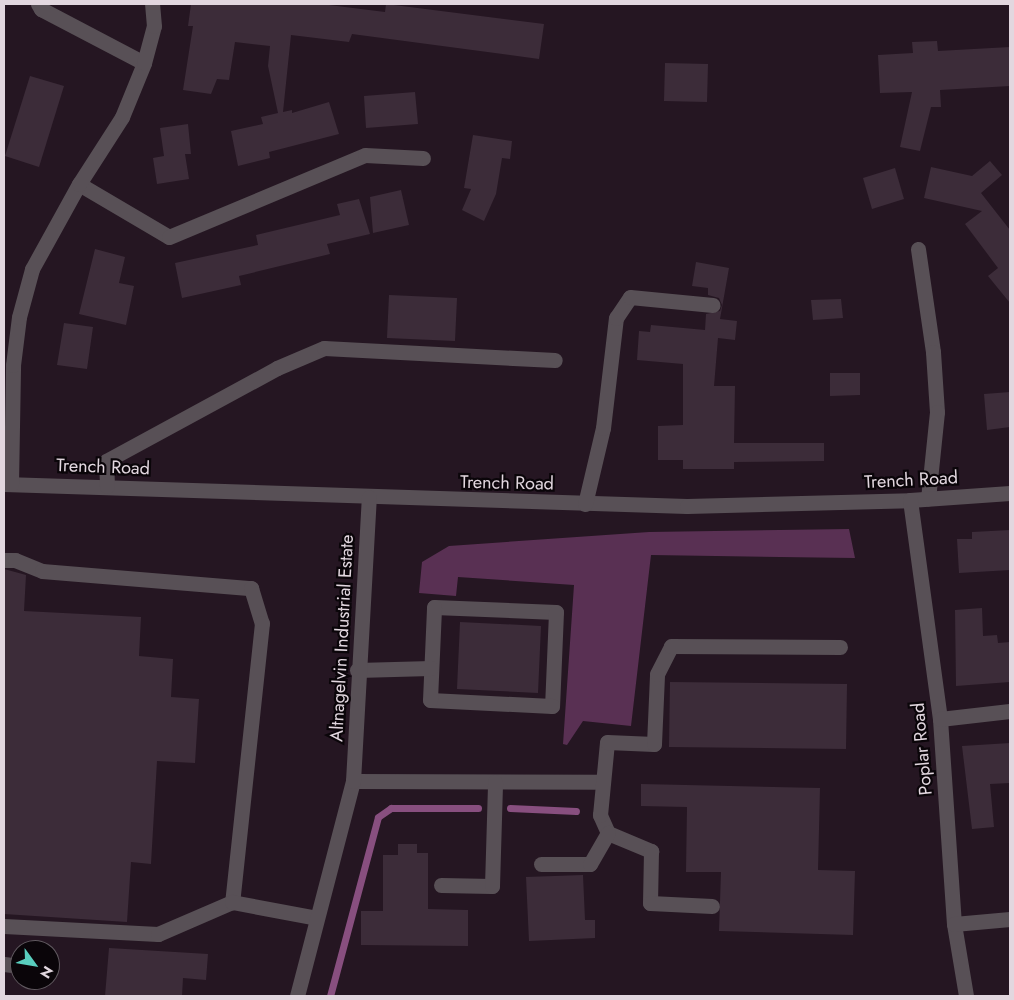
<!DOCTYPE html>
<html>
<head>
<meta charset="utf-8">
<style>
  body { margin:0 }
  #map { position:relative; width:1014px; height:1000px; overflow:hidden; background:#251622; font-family:Jost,sans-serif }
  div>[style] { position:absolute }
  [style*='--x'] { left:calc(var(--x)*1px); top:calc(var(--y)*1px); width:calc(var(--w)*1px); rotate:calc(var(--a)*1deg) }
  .green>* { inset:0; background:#593053 }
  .stream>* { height:7px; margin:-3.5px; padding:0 3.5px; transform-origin:3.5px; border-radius:3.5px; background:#884f7f }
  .building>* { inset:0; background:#3c2c39 }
  .minor>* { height:15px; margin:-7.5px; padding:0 7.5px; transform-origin:7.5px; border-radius:7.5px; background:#585056 }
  span { translate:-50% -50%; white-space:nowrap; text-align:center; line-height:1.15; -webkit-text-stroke:4.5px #0a0509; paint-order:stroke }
  .street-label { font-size:18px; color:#e2d7df }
  .frame { position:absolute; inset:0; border:5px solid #e2d7df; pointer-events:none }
  .north { position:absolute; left:10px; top:940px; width:50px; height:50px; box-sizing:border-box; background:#0a0509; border:1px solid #60595f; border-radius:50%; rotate:122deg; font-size:14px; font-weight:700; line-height:20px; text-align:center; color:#e2d7df }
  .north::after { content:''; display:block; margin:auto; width:18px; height:22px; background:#59cebe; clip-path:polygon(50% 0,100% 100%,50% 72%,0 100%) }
</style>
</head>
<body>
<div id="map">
  <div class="green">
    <i style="clip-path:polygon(849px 529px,855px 558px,651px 555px,631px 726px,583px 721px,567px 745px,563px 744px,574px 585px,458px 577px,456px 596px,419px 593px,422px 562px,449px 546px,649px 532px)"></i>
  </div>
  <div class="stream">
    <i style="--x:510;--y:808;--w:66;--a:2.6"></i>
    <i style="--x:330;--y:996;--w:185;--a:-75"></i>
    <i style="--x:378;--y:817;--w:16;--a:-35"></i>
    <i style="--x:391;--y:808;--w:87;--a:0"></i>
  </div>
  <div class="building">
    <i style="clip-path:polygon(191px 4px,321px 4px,385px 12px,386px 4px,544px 24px,539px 59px,352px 34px,349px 42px,291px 35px,283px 112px,292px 110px,292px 113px,329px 102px,339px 134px,269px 152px,270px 158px,238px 166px,231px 131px,263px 124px,261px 117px,278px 113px,268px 66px,270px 46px,235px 42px,229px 80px,217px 79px,211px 94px,183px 90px,193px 26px,188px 26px)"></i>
    <i style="clip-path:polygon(937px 41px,938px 51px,1010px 47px,1010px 86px,940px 90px,941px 107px,931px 107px,920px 151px,900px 147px,912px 92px,880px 93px,878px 55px,913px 53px,912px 42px)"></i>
    <i style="clip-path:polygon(665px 63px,708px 64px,707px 102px,664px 101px)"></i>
    <i style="clip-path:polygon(30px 76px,64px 86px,39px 167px,5px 156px)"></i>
    <i style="clip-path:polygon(415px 92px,418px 124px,366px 128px,364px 96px)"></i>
    <i style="clip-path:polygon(188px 124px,191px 154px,185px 154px,189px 179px,157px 184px,153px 158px,164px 156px,160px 128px)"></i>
    <i style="clip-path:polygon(473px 135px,512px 141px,510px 159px,502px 158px,496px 194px,484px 221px,462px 210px,471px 189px,464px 188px)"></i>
    <i style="clip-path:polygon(990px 161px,1002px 175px,981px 193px,1010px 230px,1010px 303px,988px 276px,998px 268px,965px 224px,982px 211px,924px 198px,931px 167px,972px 176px)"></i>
    <i style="clip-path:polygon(895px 168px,904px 199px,872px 209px,863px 178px)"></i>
    <i style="clip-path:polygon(401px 190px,409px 225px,373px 233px,370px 197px)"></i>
    <i style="clip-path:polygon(359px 199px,370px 234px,327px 244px,330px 254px,239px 276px,241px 285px,182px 298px,175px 263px,258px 245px,256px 235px,340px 215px,337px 204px)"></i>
    <i style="clip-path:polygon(95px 249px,125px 257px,119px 283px,134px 286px,126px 325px,79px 314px)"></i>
    <i style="clip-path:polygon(696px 262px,729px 268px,720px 319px,737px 321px,735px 340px,718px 338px,714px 386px,735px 386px,734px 443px,824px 443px,824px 461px,734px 462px,734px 469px,683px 469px,683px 460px,658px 460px,658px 426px,683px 425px,683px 364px,637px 360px,639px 331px,650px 332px,651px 325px,705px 330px,706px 314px,720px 311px,722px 305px,719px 298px,708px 295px,708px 288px,692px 286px)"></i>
    <i style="clip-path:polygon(389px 295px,457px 298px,455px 341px,387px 338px)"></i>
    <i style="clip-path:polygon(841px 299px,843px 318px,813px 320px,811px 300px)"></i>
    <i style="clip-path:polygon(64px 323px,93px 327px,87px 369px,57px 365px)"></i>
    <i style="clip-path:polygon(830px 373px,860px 373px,860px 395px,830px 396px)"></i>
    <i style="clip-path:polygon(1010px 392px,1010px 427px,987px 430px,984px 394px)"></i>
    <i style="clip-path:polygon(1010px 530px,1010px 570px,959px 573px,957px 539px,972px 539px,972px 532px)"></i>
    <i style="clip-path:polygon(4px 569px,26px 575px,24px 611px,141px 617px,139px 656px,173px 659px,171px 697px,199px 699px,195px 763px,157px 761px,151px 864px,131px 862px,127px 922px,4px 914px)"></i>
    <i style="clip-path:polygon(982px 608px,983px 636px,997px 635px,998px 643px,1010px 642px,1010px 682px,956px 686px,955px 610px)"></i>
    <i style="clip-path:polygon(460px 622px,541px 626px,538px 693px,457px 689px)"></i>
    <i style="clip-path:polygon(670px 682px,847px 684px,846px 749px,669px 747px)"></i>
    <i style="clip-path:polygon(1010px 743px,1010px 783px,990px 784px,994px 827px,972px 829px,962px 746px)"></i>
    <i style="clip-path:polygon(641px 784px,820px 788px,818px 870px,855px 871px,853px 935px,719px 931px,721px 872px,686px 872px,687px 807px,641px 806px)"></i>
    <i style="clip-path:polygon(398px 844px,417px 844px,417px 853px,428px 853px,428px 909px,468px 910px,468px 946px,361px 945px,361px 911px,383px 911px,383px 855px,398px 855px)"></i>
    <i style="clip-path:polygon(583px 875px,585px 920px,595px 920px,595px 938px,529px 941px,526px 877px)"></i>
    <i style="clip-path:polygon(109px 948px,208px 954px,206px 980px,183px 978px,182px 996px,105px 996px)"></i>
  </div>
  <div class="minor">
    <i style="--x:38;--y:4;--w:6;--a:59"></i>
    <i style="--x:41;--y:9;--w:116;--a:27.7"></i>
    <i style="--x:79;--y:184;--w:104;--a:30.5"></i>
    <i style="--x:169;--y:237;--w:212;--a:-22.7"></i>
    <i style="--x:365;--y:155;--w:58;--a:3"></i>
    <i style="--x:918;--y:249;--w:104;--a:81.7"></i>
    <i style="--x:933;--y:352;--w:60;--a:86.2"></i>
    <i style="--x:937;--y:412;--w:87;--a:95.9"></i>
    <i style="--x:4;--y:484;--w:683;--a:1.84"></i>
    <i style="--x:687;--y:506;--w:223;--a:-1.5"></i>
    <i style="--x:910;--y:500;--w:100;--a:-4"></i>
    <i style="--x:11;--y:484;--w:119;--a:-89"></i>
    <i style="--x:13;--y:365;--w:48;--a:-82.9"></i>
    <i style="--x:19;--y:317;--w:50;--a:-74.8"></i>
    <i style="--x:32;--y:269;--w:97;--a:-61.1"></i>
    <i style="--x:79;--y:184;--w:80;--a:-57.3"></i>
    <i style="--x:122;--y:117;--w:58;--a:-67.8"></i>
    <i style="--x:144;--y:63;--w:38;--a:-75"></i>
    <i style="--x:154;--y:26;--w:22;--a:-95"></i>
    <i style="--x:107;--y:486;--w:25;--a:-92"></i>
    <i style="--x:106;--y:461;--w:195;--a:-28.5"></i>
    <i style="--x:277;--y:368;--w:51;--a:-23.1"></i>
    <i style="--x:324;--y:348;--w:231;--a:3"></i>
    <i style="--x:910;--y:500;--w:221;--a:82.2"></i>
    <i style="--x:940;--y:719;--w:205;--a:86.1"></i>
    <i style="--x:954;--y:924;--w:73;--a:80.5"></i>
    <i style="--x:585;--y:504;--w:78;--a:-76.7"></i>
    <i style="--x:603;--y:428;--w:111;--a:-83.3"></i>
    <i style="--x:616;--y:318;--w:25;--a:-56"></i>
    <i style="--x:630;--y:297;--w:83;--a:5.5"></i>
    <i style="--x:4;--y:560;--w:11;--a:0"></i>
    <i style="--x:15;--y:560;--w:29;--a:22"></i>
    <i style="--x:42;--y:571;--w:210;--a:4.7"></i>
    <i style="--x:251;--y:588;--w:37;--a:73"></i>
    <i style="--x:262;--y:623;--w:281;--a:96.1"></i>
    <i style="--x:434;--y:607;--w:122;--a:2.3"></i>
    <i style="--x:556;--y:612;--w:94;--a:92.4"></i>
    <i style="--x:552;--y:706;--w:122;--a:-177.2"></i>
    <i style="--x:430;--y:700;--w:93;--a:-87.5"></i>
    <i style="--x:357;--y:670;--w:74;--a:-1.5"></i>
    <i style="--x:940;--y:719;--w:70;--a:-6.5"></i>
    <i style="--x:353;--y:781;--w:250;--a:0.2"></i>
    <i style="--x:608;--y:833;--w:20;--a:-114"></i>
    <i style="--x:600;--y:815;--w:73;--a:-84.5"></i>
    <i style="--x:607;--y:742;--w:47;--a:2.4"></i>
    <i style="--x:654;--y:744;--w:70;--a:-87.5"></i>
    <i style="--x:657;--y:674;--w:31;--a:-63"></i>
    <i style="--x:671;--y:646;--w:169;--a:0.3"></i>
    <i style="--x:608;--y:833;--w:47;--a:22.7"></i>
    <i style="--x:651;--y:851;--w:52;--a:91.1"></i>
    <i style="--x:650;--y:903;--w:62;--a:2.8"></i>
    <i style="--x:541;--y:864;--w:49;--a:0"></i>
    <i style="--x:590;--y:864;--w:36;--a:-60"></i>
    <i style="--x:441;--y:885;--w:51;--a:1.1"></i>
    <i style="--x:492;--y:886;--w:104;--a:-88.3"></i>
    <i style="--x:954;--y:924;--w:56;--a:-5.1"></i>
    <i style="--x:4;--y:926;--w:154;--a:3"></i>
    <i style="--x:158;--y:934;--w:81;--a:-23.4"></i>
    <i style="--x:232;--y:902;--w:86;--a:10.7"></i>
    <i style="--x:4;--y:964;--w:16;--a:7"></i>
    <i style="--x:297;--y:996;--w:222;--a:-75.4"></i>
    <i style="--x:353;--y:781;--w:284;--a:-86.8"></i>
  </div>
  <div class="street-label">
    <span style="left:103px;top:467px;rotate:2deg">Trench Road</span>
    <span style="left:911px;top:480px;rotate:-3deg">Trench Road</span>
    <span style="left:507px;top:483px;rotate:1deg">Trench Road</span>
    <span style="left:342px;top:638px;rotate:-87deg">Altnagelvin Industrial Estate</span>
    <span style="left:922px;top:749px;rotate:-95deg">Poplar Road</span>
  </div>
  <div class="frame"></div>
  <div class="north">N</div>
</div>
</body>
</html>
